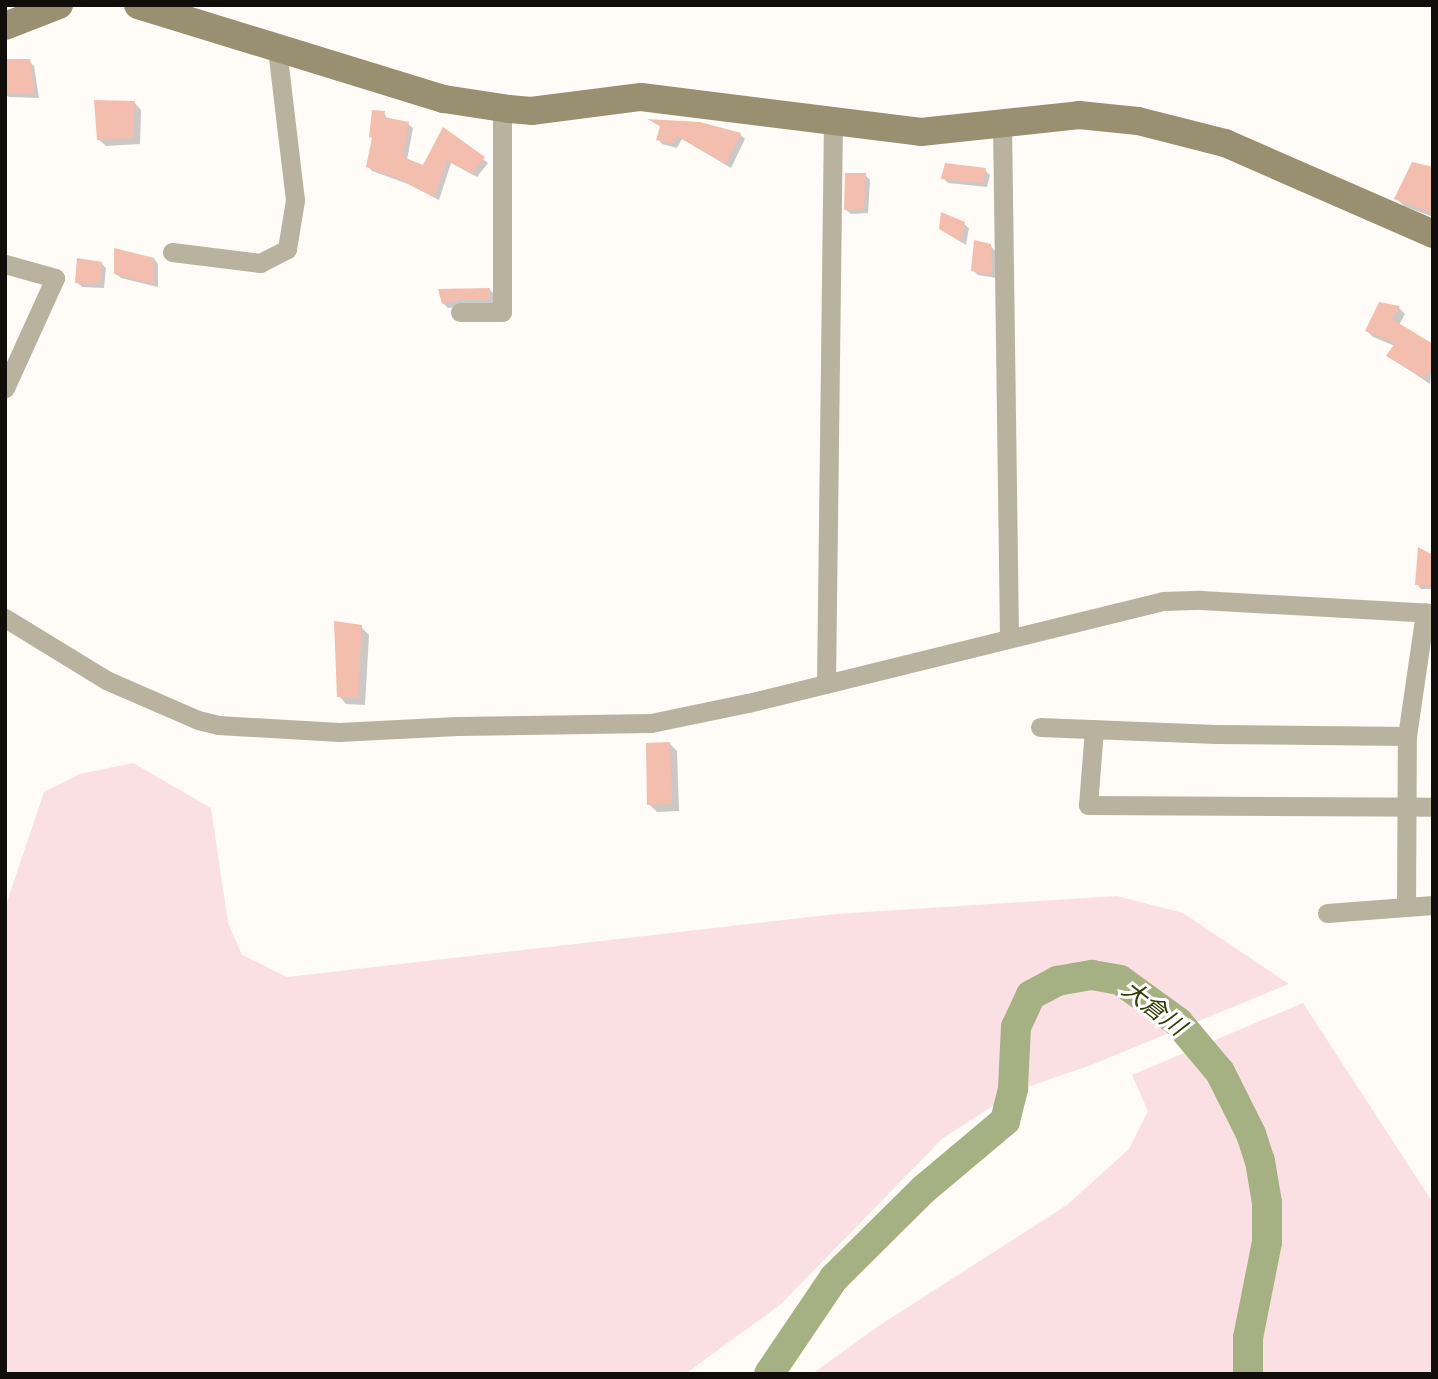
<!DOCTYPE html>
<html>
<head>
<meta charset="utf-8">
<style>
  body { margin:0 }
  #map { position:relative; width:1438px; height:1379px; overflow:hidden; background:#fffbf7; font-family:Cabin,"Noto Sans JP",sans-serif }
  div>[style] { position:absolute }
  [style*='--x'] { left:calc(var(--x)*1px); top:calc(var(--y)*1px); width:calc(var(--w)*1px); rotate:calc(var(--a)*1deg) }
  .green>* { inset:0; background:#fae0e2 }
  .shadow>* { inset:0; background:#0003 }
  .river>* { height:30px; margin:-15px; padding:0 15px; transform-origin:15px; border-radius:15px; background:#a6b183 }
  .building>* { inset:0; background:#f3bead }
  .street>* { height:19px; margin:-9.5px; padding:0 9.5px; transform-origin:9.5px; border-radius:9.5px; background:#b9b29e }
  .secondary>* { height:28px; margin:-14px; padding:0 14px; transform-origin:14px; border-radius:14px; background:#998f71 }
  span { translate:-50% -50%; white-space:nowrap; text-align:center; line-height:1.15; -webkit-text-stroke:6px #fff; paint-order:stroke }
  .water-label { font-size:24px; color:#333d04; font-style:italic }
  .frame { position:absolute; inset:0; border:7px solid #100d0b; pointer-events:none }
</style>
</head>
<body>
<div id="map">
  <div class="green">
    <i style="clip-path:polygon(133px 763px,211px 808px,228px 923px,242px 955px,287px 977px,836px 914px,1117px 896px,1183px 913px,1289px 984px,1091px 1065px,1016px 1091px,943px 1138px,780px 1305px,685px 1374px,5px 1374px,5px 908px,44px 792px,80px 774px)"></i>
    <i style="clip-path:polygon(1303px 1003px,1433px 1203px,1433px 1374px,812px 1374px,877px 1327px,1067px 1205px,1129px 1149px,1148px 1111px,1132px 1075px)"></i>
  </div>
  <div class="shadow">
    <i style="clip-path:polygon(6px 61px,29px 61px,34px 66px,39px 98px,9px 97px,5px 94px)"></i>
    <i style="clip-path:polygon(134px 102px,141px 110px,140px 144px,106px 146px,98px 139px)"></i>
    <i style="clip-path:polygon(384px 113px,388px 120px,408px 124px,413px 128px,407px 160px,424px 167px,443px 130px,488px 163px,477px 177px,451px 163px,439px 200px,408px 184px,372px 171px,368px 166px)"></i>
    <i style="clip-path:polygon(652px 121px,740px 134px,745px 139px,731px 168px,682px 139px,677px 148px,662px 144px,658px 139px,661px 127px)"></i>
    <i style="clip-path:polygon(1433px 169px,1433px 217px,1404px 206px,1396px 198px)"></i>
    <i style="clip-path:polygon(985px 170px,990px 175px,987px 187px,948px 183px,943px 178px)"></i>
    <i style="clip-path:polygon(865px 175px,870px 180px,868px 213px,851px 214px,846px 210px)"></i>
    <i style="clip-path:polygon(964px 224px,969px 228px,966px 245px,941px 229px)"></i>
    <i style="clip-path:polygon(991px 246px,995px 251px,996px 278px,978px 275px,973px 270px)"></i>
    <i style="clip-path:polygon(154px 259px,158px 264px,158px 287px,121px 278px,116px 274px)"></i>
    <i style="clip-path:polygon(101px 263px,106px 268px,104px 288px,82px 287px,77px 282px)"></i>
    <i style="clip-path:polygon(489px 289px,494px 294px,494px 304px,448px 308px,443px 303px)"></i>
    <i style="clip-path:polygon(1380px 304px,1399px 308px,1405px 314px,1399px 325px,1433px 346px,1430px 384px,1388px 356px,1395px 346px,1373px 337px,1367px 331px)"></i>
    <i style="clip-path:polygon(1433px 557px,1433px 589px,1421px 589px,1417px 584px)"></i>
    <i style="clip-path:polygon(361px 627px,369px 635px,365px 705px,346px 704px,339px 696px)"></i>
    <i style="clip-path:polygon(670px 744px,677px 751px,679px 811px,657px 812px,649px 804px)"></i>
  </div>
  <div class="river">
    <i style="--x:769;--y:1374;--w:116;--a:-55.9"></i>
    <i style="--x:834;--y:1278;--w:127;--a:-44.7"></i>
    <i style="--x:924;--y:1189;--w:106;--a:-40"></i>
    <i style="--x:1005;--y:1121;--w:34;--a:-76"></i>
    <i style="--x:1013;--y:1088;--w:61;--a:-87.2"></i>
    <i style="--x:1016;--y:1027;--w:35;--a:-65"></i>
    <i style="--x:1031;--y:995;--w:30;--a:-28"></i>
    <i style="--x:1057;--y:981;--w:36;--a:-10"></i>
    <i style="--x:1092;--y:975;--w:28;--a:10"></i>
    <i style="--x:1120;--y:980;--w:72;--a:35.9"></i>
    <i style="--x:1178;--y:1022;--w:65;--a:50"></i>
    <i style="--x:1220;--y:1072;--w:69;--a:63.4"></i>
    <i style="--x:1251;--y:1134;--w:28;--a:72"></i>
    <i style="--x:1260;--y:1161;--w:43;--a:80.5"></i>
    <i style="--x:1267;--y:1203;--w:39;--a:90"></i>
    <i style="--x:1267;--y:1242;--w:98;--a:101.2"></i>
    <i style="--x:1248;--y:1338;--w:36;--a:90"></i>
  </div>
  <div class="building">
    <i style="clip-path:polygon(5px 59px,30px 59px,35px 94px,5px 93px)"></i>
    <i style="clip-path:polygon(94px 100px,135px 101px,133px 138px,97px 140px)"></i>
    <i style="clip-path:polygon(372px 110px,385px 111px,384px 117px,409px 122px,403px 157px,423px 165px,443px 127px,485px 157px,472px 174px,447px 160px,434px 197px,402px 180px,366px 167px,372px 138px,369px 137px)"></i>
    <i style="clip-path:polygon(647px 119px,700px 122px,741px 133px,726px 164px,677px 136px,672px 144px,656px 140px,660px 126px)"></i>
    <i style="clip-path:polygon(1412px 162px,1433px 167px,1433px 214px,1394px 199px)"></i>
    <i style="clip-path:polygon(945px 163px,986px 168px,983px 183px,941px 179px)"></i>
    <i style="clip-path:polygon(845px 173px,866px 173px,864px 209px,844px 210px)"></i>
    <i style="clip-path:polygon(941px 212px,965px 222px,961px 242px,939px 229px)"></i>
    <i style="clip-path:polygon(974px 240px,991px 244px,992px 275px,971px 271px)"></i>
    <i style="clip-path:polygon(114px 248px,154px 258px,154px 284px,114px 274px)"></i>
    <i style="clip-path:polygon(77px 258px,102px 262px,100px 284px,75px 283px)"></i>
    <i style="clip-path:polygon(490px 288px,490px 300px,460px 300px,442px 304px,438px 289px)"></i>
    <i style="clip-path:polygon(1379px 302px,1400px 306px,1392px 319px,1433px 344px,1433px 369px,1423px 378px,1386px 356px,1395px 343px,1365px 331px)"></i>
    <i style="clip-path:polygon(1418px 547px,1433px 555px,1433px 585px,1415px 585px)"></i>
    <i style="clip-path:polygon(334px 621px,362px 625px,358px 698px,337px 697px)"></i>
    <i style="clip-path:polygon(670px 742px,672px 804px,647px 805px,646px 743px)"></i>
  </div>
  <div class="street">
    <i style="--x:1002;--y:122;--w:516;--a:89.22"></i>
    <i style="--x:172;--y:252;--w:89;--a:7.1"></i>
    <i style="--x:260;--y:263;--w:30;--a:-27"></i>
    <i style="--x:287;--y:249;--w:50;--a:-80.7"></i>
    <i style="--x:295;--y:200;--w:153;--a:-96.8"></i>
    <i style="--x:5;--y:264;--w:52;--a:15.6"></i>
    <i style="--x:55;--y:278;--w:121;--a:114.4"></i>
    <i style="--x:460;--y:312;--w:42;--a:0"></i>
    <i style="--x:502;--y:312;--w:204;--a:-90"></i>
    <i style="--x:5;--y:618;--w:119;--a:31.5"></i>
    <i style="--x:106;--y:680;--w:100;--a:23.5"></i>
    <i style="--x:198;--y:720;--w:21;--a:14"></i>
    <i style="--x:218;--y:725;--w:121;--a:3.3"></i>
    <i style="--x:339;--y:732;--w:118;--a:-2.9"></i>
    <i style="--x:457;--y:726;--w:194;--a:-0.9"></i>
    <i style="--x:651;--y:723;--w:99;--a:-11.7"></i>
    <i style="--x:748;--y:703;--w:427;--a:-13.8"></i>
    <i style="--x:1163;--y:601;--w:38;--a:-2"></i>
    <i style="--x:1201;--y:600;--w:232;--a:3.2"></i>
    <i style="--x:826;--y:684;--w:561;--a:-89.29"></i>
    <i style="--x:1040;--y:727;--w:176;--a:2.3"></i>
    <i style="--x:1216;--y:734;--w:191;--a:0.6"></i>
    <i style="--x:1094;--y:729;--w:76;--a:94.5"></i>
    <i style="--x:1088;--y:805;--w:345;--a:0.3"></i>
    <i style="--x:1406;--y:907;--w:171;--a:-89.7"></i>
    <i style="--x:1407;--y:736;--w:125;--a:-81.7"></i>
    <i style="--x:1327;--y:913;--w:106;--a:-4.3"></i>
  </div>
  <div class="secondary">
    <i style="--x:138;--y:5;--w:320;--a:17.1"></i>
    <i style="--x:444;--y:99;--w:66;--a:8.7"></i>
    <i style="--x:509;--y:109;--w:22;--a:5"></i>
    <i style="--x:531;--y:111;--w:111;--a:-7.3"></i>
    <i style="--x:641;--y:97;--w:282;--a:7.1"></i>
    <i style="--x:921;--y:132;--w:159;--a:-6.1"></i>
    <i style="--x:1079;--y:115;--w:59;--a:5.8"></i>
    <i style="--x:1138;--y:121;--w:90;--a:14.2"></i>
    <i style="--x:1225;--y:143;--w:227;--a:23.6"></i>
    <i style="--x:5;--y:26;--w:58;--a:-21.3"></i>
  </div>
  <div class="water-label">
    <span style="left:1154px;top:1008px;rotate:38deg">大倉川</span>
  </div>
  <div class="frame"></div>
</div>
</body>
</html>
